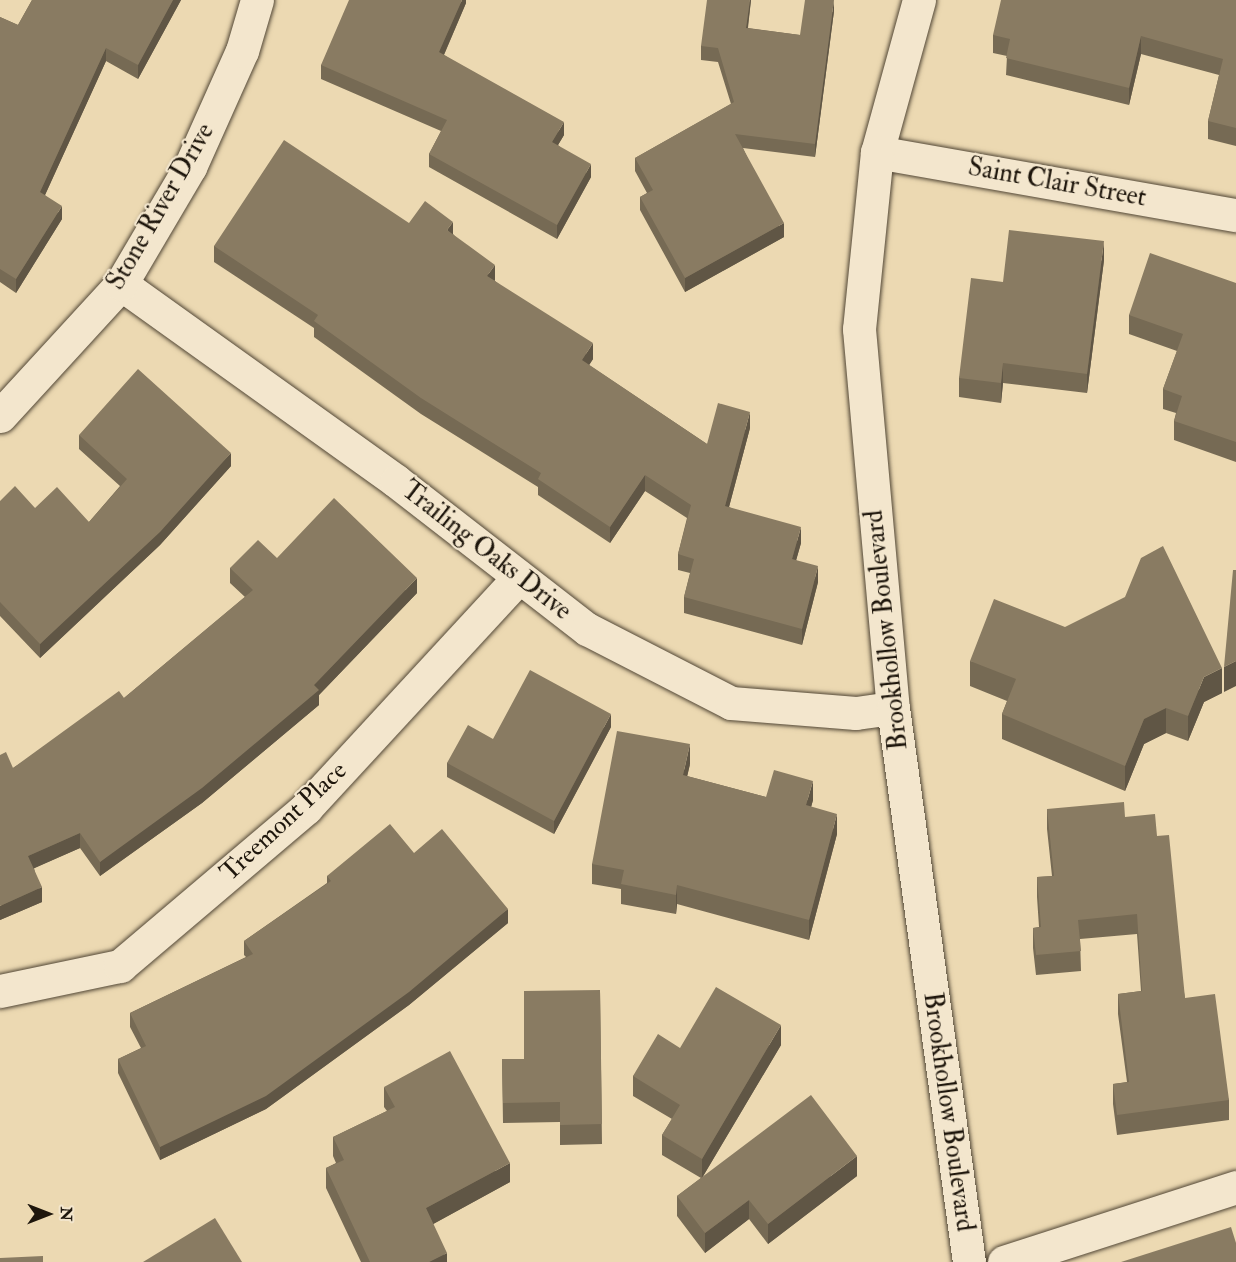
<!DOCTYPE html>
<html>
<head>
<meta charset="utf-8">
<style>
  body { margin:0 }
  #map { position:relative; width:1236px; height:1262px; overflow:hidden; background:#ecd9b2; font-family:"IM FELL Double Pica",serif }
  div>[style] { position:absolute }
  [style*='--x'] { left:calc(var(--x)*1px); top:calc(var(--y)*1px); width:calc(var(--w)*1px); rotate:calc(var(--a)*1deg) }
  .roads { filter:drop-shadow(0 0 2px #524736) drop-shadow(0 0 2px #524736) }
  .minor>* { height:33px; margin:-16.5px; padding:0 16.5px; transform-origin:16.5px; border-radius:16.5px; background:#f3e6cd }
  .tertiary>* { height:33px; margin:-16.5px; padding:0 16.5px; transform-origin:16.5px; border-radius:16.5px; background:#f3e6cd }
  .wall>* { inset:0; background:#766a54 }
  .shaded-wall>* { inset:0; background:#605645 }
  .building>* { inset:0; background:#897b62 }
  span { translate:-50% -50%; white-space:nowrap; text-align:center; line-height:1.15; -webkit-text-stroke:4.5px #f3e6cd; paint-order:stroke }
  .street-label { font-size:26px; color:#1e160c }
  .north { position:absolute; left:18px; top:1184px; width:60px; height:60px; -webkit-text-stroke:4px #f3e6cd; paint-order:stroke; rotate:90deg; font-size:16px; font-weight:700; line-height:24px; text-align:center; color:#1e160c }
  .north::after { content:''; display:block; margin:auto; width:21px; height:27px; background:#1e160c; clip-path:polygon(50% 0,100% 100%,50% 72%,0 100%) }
</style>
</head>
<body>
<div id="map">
  <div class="roads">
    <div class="minor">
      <i style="--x:877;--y:152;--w:364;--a:10"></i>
      <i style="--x:121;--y:284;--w:338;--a:35.6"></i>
      <i style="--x:396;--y:481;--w:242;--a:37.8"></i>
      <i style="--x:587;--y:629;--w:162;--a:27.2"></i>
      <i style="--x:731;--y:703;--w:125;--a:4.6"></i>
      <i style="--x:856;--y:713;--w:37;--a:-8"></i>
      <i style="--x:0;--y:416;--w:179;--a:-47.5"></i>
      <i style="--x:121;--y:284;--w:136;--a:-59.5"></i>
      <i style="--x:190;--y:167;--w:127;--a:-65.9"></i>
      <i style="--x:242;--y:51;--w:53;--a:-73.6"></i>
      <i style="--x:0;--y:991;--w:123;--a:-11.8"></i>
      <i style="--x:120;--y:966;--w:244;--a:-40.3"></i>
      <i style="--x:306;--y:808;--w:314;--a:-47.3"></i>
      <i style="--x:1004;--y:1262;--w:244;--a:-17.9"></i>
    </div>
    <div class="tertiary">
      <i style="--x:919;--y:0;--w:158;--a:105.4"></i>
      <i style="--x:877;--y:152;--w:178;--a:95.8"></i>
      <i style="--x:859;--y:329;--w:381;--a:84.9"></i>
      <i style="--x:893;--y:708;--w:559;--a:82.19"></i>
    </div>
  </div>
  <div class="wall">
    <i style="clip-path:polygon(32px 0,181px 0,138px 79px,106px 61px,45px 195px,62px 219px,16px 293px,0 282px,0 17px,18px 25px)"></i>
    <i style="clip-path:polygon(466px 0,466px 3px,444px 55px,564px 135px,558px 145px,591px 177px,557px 239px,429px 167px,429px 154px,441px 131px,321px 79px,321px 65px)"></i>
    <i style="clip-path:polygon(751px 0,748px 28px,800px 35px,834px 11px,815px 157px,743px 148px,784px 237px,685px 292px,640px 210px,640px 197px,647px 193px,635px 171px,635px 158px,731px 104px,718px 62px,701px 60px,701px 46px)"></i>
    <i style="clip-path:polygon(1236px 0,1236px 146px,1208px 139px,1208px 121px,1219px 75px,1141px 54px,1129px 105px,1006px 75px,1007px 56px,993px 53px,993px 35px)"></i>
    <i style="clip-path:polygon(409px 223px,453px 234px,495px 281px,593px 359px,589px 365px,707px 444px,750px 428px,729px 507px,801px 543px,796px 560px,818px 582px,802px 645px,684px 613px,684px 597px,690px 573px,678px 570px,678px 554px,687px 518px,645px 491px,610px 543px,538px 495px,538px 487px,421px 414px,314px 337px,314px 328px,214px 262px,214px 246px)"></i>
    <i style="clip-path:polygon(1104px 260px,1087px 393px,1003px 383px,1001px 403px,959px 397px,959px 378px,1003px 282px)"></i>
    <i style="clip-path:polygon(1236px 283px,1236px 462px,1174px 440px,1174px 421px,1176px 413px,1163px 409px,1163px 389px,1177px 351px,1129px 334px,1129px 315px)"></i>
    <i style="clip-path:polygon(79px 435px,231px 466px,160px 545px,40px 658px,0 616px,0 501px,35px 508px,89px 522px,120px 486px,79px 449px)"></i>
    <i style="clip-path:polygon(277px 558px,417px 593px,319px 695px,319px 705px,202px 803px,100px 876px,80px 848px,34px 868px,42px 902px,0 920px,13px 768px,124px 698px,245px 597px,230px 583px,230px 568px)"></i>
    <i style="clip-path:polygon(970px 661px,1222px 693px,1204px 702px,1188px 741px,1166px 733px,1144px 744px,1125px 791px,1002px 739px,1002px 714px,1007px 701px,970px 686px)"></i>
    <i style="clip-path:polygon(611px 727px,554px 834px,447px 777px,447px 763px,493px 739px)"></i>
    <i style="clip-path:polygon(690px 764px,687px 776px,766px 797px,813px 800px,811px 807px,837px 834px,809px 940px,677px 904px,676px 914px,621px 904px,621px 889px,592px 884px,592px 864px)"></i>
    <i style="clip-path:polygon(1047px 809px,1125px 817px,1157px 836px,1185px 998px,1229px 1100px,1229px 1120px,1117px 1135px,1113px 1104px,1113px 1084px,1127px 1082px,1118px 1014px,1118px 994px,1141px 991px,1137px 934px,1080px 939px,1081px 971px,1036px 975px,1033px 948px,1033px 928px,1039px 927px,1037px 897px,1037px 877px,1052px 876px,1047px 829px)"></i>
    <i style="clip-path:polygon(414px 853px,508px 923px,409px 1005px,266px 1109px,160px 1160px,118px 1073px,118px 1059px,141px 1048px,130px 1027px,130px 1013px,246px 957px,244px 955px,244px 941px,327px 883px,327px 876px)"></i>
    <i style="clip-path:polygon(600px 990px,602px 1144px,560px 1145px,560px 1122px,503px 1123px,502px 1059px,524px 1059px)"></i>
    <i style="clip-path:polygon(781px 1045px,702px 1178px,857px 1176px,768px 1244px,749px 1219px,705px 1253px,677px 1216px,677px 1196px,701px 1178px,662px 1155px,662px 1135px,672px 1119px,633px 1096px,633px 1076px,680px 1048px)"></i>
    <i style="clip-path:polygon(384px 1087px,510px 1182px,433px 1224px,447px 1262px,361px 1262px,326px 1188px,326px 1168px,336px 1163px,333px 1156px,333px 1137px,387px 1111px,384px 1107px)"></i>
  </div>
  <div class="shaded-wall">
    <i style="clip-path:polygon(173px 0,181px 0,138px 79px,138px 65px)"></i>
    <i style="clip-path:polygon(462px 0,466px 0,466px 3px,439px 66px,439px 52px)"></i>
    <i style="clip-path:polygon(750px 0,751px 0,746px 41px,746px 28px)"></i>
    <i style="clip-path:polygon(834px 0,834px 11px,815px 157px,815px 144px)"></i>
    <i style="clip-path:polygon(1141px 36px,1141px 54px,1129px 105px,1129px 88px)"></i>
    <i style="clip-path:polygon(106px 48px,106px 61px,40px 206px,40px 192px)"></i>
    <i style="clip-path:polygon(564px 122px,564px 135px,552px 155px,552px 142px)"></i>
    <i style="clip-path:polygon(591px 164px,591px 177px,557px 239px,557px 225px)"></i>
    <i style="clip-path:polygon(62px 206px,62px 219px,16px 293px,16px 279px)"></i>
    <i style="clip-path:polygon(453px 222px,453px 238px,447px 230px)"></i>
    <i style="clip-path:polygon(784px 223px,784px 237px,685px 292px,685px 278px)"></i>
    <i style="clip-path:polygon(1104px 241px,1104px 260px,1087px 393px,1087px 374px)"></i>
    <i style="clip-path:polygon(495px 265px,495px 281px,487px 276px)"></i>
    <i style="clip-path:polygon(593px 343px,593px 359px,582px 376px,582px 360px)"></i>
    <i style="clip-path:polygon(1003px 363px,1003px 383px,1001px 403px,1001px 383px)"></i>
    <i style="clip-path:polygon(750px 412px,750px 428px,725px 522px,725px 506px)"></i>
    <i style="clip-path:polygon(231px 453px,231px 466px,160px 545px,40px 658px,40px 644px)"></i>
    <i style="clip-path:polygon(645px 475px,645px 491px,610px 543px,610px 527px)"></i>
    <i style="clip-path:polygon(801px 527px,801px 543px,792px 575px,792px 559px)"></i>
    <i style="clip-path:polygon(818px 566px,818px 582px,802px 645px,802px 629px)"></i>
    <i style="clip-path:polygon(417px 578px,417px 593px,319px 695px,319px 705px,202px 803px,100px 876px,100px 862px,314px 685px)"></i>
    <i style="clip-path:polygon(1236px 661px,1236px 686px,1224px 692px,1224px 667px)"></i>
    <i style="clip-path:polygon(1222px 668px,1222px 693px,1204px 702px,1188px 741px,1188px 716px,1204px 677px)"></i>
    <i style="clip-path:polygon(1166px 708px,1166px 733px,1144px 744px,1125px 791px,1125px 766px,1144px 719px)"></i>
    <i style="clip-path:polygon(611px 714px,611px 727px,554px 834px,554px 821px)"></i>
    <i style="clip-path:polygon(690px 744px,690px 764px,683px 795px,683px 775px)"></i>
    <i style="clip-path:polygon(813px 781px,813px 800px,806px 825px,806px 805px)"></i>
    <i style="clip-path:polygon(837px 814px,837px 834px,809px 940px,809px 920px)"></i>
    <i style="clip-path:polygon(80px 833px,80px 848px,28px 871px,28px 856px)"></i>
    <i style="clip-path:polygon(677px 885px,677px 904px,676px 914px,676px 895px)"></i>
    <i style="clip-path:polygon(42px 887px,42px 902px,0 920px,0 906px)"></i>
    <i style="clip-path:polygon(508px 909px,508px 923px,409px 1005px,266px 1109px,160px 1160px,160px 1147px)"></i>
    <i style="clip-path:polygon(781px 1025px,781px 1045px,702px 1178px,702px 1159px)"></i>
    <i style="clip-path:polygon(857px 1156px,857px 1176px,768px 1244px,768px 1224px)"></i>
    <i style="clip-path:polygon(510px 1163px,510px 1182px,426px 1228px,426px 1208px)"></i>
    <i style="clip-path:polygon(749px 1200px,749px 1219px,705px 1253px,705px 1233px)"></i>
    <i style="clip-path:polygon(447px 1253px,447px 1262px,429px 1262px)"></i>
  </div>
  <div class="building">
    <i style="clip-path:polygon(32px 0,173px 0,138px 65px,106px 48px,40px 192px,62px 206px,16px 279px,0 269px,0 17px,18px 25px)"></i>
    <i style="clip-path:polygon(349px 0,462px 0,439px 52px,564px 122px,552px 142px,591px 164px,557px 225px,429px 154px,447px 120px,321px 65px)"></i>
    <i style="clip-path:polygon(707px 0,750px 0,746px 28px,800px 35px,805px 0,834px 0,815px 144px,735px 134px,784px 223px,685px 278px,640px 197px,653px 190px,635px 158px,734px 102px,718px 48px,701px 46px)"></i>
    <i style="clip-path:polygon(1001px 0,1236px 0,1236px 128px,1208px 121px,1223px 59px,1141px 36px,1129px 88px,1006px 58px,1010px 39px,993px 35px)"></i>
    <i style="clip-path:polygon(284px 140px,409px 223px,425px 201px,453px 222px,447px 230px,495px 265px,487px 276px,593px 343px,582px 360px,707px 444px,718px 403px,750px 412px,725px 506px,801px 527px,792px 559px,818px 566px,802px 629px,684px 597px,694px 559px,678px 554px,691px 505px,645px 475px,610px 527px,538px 479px,541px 473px,421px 398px,314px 321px,318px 315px,214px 246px)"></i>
    <i style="clip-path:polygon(1009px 230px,1104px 241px,1087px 374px,1003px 363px,1001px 383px,959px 378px,971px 278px,1003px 282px)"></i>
    <i style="clip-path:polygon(1150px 253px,1236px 283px,1236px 442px,1174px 421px,1182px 396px,1163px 389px,1183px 334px,1129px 315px)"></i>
    <i style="clip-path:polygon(138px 369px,231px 453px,160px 532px,40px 644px,0 602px,0 501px,15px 486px,35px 508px,57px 487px,89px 522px,127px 479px,79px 435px)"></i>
    <i style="clip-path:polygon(334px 498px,417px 578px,314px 685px,319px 690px,202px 788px,100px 862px,80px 833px,28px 856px,42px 887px,0 906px,0 755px,6px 752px,13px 768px,119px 691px,124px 698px,253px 590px,230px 568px,258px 540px,277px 558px)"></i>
    <i style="clip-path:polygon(1163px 546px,1222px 668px,1204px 677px,1188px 716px,1166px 708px,1144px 719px,1125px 766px,1002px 714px,1016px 679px,970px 661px,994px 599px,1065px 627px,1125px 597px,1141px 558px)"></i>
    <i style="clip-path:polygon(1233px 570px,1236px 570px,1236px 661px,1224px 667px)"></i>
    <i style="clip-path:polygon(530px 670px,611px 714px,554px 821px,447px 763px,468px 725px,493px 739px)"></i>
    <i style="clip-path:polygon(617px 731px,690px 744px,683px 775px,766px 797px,774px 770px,813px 781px,806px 805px,837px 814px,809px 920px,677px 885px,676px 895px,621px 884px,624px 870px,592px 864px)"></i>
    <i style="clip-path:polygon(1124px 802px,1125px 817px,1155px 814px,1157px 836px,1169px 835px,1185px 998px,1215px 994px,1229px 1100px,1117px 1115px,1113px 1084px,1129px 1082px,1118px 994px,1142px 991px,1137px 914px,1078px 920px,1081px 951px,1036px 955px,1033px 928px,1041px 927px,1037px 877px,1054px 876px,1047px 809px)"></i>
    <i style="clip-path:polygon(390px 824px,414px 853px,442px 829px,508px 909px,409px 992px,266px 1096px,160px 1147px,118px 1059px,146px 1046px,130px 1013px,253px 954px,244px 941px,331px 881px,327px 876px)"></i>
    <i style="clip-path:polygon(716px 987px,781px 1025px,702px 1159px,662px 1135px,680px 1105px,633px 1076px,658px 1034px,680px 1048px)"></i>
    <i style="clip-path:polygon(600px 990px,602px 1124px,560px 1125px,560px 1102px,503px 1103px,502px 1059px,524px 1059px,524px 991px)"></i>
    <i style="clip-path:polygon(450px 1051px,510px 1163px,426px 1208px,447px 1253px,429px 1262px,370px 1262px,326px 1168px,344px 1160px,333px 1137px,395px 1107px,384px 1087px)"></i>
    <i style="clip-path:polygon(811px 1095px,857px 1156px,768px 1224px,749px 1200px,705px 1233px,677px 1196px)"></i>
    <i style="clip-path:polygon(215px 1218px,242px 1262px,143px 1262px)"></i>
    <i style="clip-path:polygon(1231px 1227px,1236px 1243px,1236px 1262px,1121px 1262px)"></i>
    <i style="clip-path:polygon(43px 1256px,43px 1262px,0 1262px,0 1258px)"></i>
  </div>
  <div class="street-label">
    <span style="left:1057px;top:183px;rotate:10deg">Saint Clair Street</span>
    <span style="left:161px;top:207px;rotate:-60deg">Stone River Drive</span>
    <span style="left:486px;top:551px;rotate:38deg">Trailing Oaks Drive</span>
    <span style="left:887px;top:630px;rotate:-96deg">Brookhollow Boulevard</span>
    <span style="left:284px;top:822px;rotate:-43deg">Treemont Place</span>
    <span style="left:948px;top:1112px;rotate:82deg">Brookhollow Boulevard</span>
  </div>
  <div class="north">N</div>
</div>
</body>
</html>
